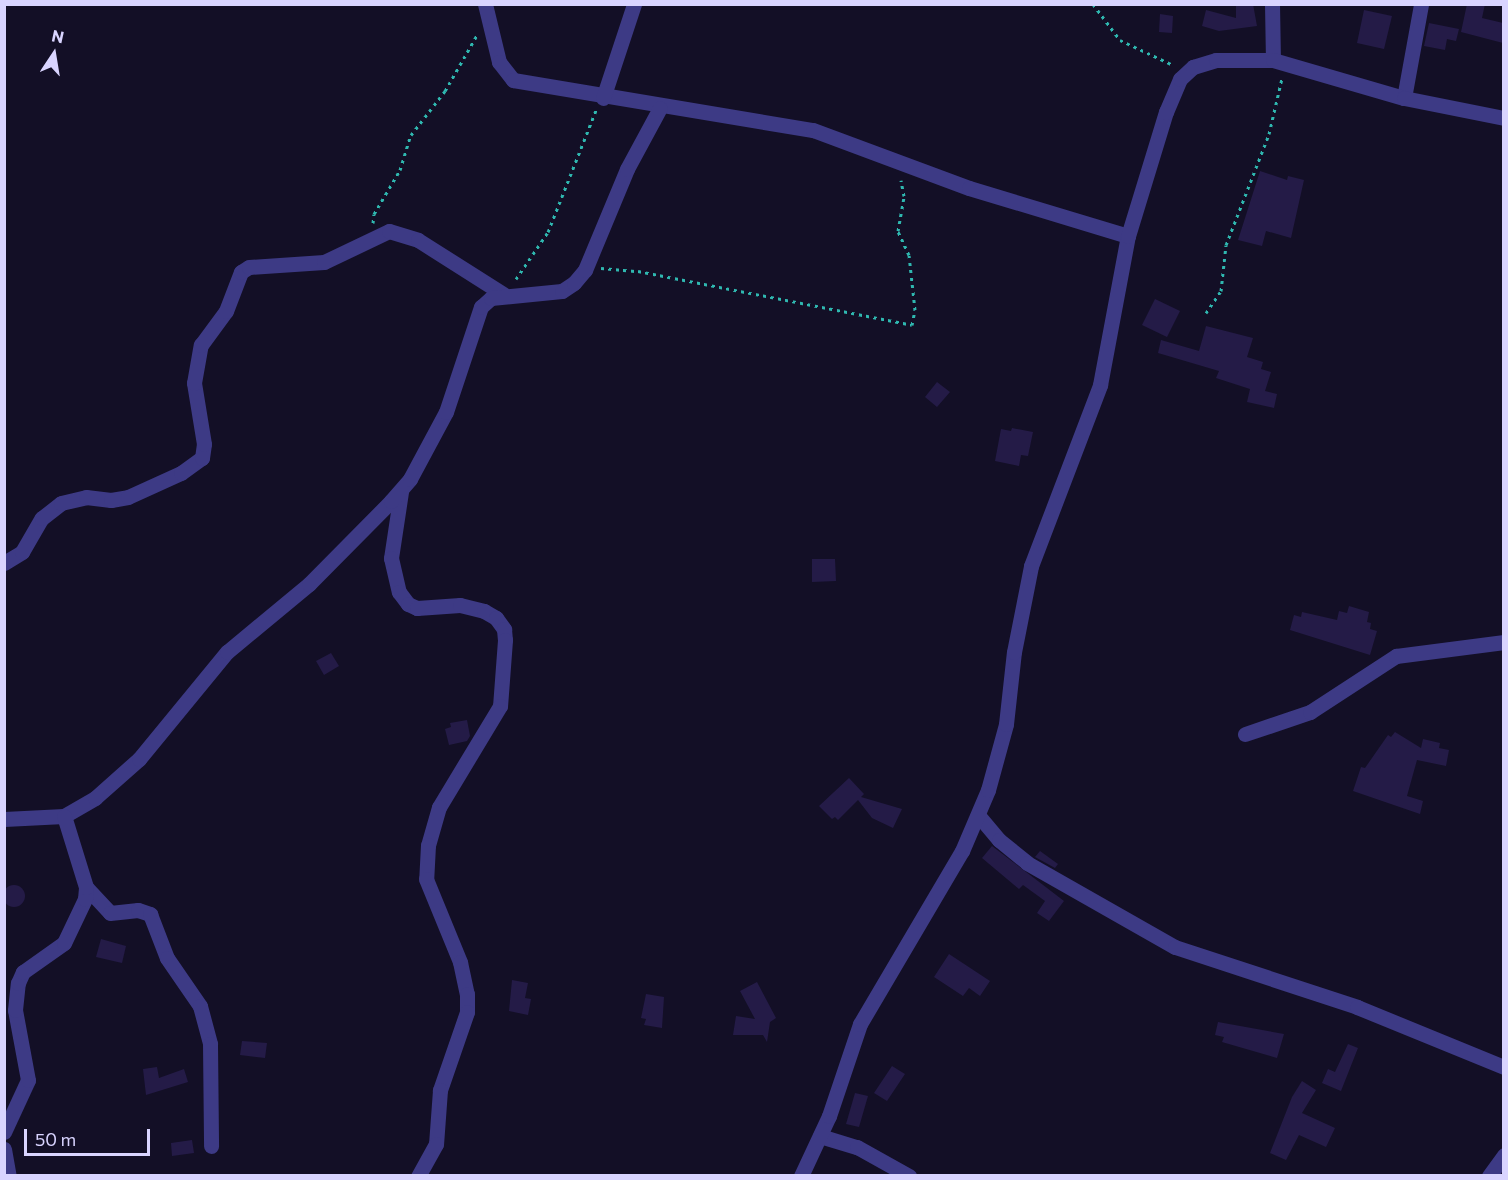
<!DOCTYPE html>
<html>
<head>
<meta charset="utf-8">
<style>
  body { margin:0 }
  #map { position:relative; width:1508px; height:1180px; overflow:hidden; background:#130f26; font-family:Commissioner,sans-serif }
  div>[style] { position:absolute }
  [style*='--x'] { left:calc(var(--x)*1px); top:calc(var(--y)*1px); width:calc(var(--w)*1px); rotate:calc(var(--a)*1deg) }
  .building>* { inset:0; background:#241b47 }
  .round { border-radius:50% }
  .path>* { height:3px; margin-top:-1.5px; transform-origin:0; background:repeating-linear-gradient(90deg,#2fb8b0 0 3px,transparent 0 7.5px) }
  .minor>* { height:15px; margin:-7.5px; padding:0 7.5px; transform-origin:7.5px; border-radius:7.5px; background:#3d3a85 }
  span { translate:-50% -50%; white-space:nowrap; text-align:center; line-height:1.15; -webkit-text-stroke:6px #130f26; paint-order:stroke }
  .frame { position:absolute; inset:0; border:6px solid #d9d4ff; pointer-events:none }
  .north { position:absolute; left:24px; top:24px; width:60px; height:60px; -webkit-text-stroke:4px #130f26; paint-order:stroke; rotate:12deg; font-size:16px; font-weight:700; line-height:24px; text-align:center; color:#d9d4ff }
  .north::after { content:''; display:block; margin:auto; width:21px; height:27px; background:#d9d4ff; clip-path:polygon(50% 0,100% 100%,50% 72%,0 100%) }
  .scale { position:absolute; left:24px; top:1129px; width:126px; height:27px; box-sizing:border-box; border:3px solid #d9d4ff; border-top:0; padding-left:8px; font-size:18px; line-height:21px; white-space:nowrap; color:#d9d4ff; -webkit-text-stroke:4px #130f26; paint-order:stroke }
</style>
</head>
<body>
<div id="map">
  <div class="building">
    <i style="clip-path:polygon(1236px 4px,1253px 4px,1257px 26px,1219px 31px,1202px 26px,1206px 10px,1236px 18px)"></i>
    <i style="clip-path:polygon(1467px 4px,1485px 4px,1482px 18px,1503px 23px,1503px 43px,1461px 32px)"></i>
    <i style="clip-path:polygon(1364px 10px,1392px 16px,1384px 49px,1357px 43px)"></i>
    <i style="clip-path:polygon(1160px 14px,1173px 16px,1172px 33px,1159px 32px)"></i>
    <i style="clip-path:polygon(1429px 23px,1459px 29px,1456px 41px,1447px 39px,1445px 50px,1424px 46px)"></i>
    <i style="clip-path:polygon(1260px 171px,1287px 180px,1288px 176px,1304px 180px,1291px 238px,1266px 231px,1262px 246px,1238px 240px)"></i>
    <i style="clip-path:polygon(1155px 299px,1180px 311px,1167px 337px,1142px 325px)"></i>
    <i style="clip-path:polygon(1206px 326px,1253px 338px,1247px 357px,1263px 362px,1261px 369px,1271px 372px,1265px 391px,1277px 394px,1274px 408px,1247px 402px,1250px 389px,1216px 378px,1219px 371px,1158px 353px,1161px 340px,1199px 351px)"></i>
    <i style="clip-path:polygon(937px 382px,950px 392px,937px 407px,925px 397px)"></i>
    <i style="clip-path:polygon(1012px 428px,1033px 432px,1028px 456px,1021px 455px,1019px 466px,995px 461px,1001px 429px,1011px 431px)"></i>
    <i style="clip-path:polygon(812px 559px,835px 559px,836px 581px,812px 582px)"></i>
    <i style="clip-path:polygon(1349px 606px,1369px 612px,1367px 622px,1371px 623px,1370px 629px,1377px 631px,1370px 655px,1290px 630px,1294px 615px,1301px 617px,1302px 612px,1337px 620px,1339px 611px,1347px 613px)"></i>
    <i style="clip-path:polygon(331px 653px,339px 666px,324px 675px,316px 661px)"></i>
    <i style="clip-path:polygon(467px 720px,470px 736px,467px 741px,449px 745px,445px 729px,451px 727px,450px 723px)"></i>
    <i style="clip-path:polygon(1395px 732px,1421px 748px,1423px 739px,1440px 743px,1439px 748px,1449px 750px,1446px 766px,1417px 760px,1407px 796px,1423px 801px,1420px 814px,1353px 791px,1361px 767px,1365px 768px,1388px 735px,1391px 737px)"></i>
    <i style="clip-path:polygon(849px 778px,864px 794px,861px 797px,902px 809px,893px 828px,872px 818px,858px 800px,838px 820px,835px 817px,832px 819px,819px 806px)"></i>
    <i style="clip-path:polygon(992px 846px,1064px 901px,1049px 921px,1037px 913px,1045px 901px,1023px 885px,1019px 889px,982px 858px)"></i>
    <i style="clip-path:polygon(1040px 851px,1058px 864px,1055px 868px,1035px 857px)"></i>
    <i class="round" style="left:3px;top:885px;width:22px;height:22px"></i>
    <i style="clip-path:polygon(101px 939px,126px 946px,122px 963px,96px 957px)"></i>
    <i style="clip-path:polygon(949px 954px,990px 981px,980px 996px,969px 988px,963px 996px,934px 977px)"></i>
    <i style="clip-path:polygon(512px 980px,528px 983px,525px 998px,531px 999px,528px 1015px,509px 1011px)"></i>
    <i style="clip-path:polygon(757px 982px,776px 1018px,770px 1022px,767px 1042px,763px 1035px,733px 1035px,736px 1016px,755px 1019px,740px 991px)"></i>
    <i style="clip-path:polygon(646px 994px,664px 997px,662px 1028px,644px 1025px,646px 1019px,641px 1018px)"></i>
    <i style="clip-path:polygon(1218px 1022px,1284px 1034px,1277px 1058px,1222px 1042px,1224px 1037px,1215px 1035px)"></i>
    <i style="clip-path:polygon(242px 1041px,267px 1043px,265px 1058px,240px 1055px)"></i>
    <i style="clip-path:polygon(1348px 1044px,1358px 1048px,1341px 1091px,1322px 1083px,1328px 1069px,1335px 1072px)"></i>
    <i style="clip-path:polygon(892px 1066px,905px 1074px,887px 1101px,874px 1093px)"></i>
    <i style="clip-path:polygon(157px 1067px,159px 1078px,184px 1069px,188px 1082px,146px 1095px,143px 1069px)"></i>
    <i style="clip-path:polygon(1302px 1081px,1316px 1090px,1302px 1113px,1335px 1128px,1326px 1147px,1299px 1135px,1286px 1160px,1270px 1153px,1292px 1097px)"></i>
    <i style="clip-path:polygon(855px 1093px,868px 1096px,859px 1127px,846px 1124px)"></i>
    <i style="clip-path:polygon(192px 1140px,194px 1153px,172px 1156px,171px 1143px)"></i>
  </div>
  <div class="path">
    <i style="--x:1093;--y:4;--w:45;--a:53.1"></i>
    <i style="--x:1120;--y:40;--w:59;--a:25.3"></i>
    <i style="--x:373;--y:223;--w:9;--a:-84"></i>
    <i style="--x:374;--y:214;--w:51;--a:-59.4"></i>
    <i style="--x:400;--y:170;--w:37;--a:-73"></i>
    <i style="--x:411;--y:135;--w:56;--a:-52.3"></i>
    <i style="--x:445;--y:91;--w:64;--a:-60.3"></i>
    <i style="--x:601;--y:268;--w:37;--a:5"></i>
    <i style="--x:638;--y:271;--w:279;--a:11.1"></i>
    <i style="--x:912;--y:325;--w:15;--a:-79"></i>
    <i style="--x:915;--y:310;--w:55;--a:-96.2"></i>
    <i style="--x:909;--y:255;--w:26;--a:-115"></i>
    <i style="--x:898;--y:231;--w:36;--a:-80"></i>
    <i style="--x:904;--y:196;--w:16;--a:-101"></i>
    <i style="--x:516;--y:279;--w:57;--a:-55.8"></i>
    <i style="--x:548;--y:232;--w:131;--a:-68.5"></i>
    <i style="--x:1206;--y:313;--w:27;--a:-56"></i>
    <i style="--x:1221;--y:291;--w:46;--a:-83.8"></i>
    <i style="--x:1226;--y:245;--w:119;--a:-68.8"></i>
    <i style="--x:1269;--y:134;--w:57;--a:-76.9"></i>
  </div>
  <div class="minor">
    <i style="--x:485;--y:4;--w:60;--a:76.4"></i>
    <i style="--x:499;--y:62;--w:23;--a:52"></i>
    <i style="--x:513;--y:80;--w:304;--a:9.5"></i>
    <i style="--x:813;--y:130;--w:166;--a:20.4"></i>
    <i style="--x:969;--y:188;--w:166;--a:16.8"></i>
    <i style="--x:1272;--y:4;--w:56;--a:89"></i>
    <i style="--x:603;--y:98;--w:99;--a:-71.7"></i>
    <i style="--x:1404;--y:98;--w:96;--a:-79.7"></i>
    <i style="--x:401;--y:492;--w:67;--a:98.6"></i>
    <i style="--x:391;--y:558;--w:35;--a:77"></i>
    <i style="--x:399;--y:592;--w:15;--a:53"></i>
    <i style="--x:408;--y:604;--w:10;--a:24"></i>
    <i style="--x:417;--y:608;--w:43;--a:-4"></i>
    <i style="--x:460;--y:605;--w:25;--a:14"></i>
    <i style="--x:484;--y:611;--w:14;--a:30"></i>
    <i style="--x:496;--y:618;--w:14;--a:54"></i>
    <i style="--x:504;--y:629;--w:11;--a:85"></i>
    <i style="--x:505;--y:640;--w:66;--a:94.3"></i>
    <i style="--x:500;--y:706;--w:118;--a:121.1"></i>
    <i style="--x:439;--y:807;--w:40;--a:106"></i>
    <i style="--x:428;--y:845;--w:34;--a:93"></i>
    <i style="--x:426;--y:879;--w:90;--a:67.7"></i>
    <i style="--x:460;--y:962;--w:33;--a:78"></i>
    <i style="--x:467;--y:994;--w:18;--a:90"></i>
    <i style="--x:467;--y:1012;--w:83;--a:109.1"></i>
    <i style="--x:440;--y:1090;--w:54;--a:94.2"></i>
    <i style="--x:436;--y:1144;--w:37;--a:119"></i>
    <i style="--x:4;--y:563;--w:21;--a:-31"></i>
    <i style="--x:22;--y:552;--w:39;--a:-60"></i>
    <i style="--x:42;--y:518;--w:24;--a:-38"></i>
    <i style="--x:61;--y:503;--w:26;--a:-13"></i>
    <i style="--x:86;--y:497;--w:25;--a:7"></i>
    <i style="--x:111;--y:500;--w:17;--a:-10"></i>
    <i style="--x:128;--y:497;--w:58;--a:-24.4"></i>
    <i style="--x:181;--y:473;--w:26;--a:-36"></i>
    <i style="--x:202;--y:458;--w:14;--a:-82"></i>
    <i style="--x:204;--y:444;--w:62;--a:-99.3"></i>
    <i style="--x:194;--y:383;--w:39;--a:-80"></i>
    <i style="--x:201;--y:345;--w:42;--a:-53.7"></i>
    <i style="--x:226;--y:311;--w:42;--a:-69"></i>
    <i style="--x:241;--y:272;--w:9;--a:-32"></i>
    <i style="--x:249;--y:267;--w:75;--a:-3.8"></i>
    <i style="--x:324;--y:262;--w:72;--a:-25.5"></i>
    <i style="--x:389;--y:231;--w:30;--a:17"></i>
    <i style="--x:418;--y:240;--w:101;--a:32.4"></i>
    <i style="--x:1245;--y:734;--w:69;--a:-18.7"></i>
    <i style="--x:1310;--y:712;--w:103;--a:-33.1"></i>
    <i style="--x:1396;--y:656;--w:109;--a:-7.4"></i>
    <i style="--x:978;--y:815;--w:33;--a:50"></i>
    <i style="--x:999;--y:840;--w:36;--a:39"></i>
    <i style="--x:1027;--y:863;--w:170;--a:29.6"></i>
    <i style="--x:1175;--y:947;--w:192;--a:18.2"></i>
    <i style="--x:1357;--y:1007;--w:159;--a:22.2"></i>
    <i style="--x:4;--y:819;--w:60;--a:-2.9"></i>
    <i style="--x:64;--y:816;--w:36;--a:-30"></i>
    <i style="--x:95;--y:798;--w:59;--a:-41.6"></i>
    <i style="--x:139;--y:759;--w:139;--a:-50.6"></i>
    <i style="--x:227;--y:652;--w:107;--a:-39.7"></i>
    <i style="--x:309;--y:584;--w:117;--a:-45.3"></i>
    <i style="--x:391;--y:501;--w:29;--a:-49"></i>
    <i style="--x:410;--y:479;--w:76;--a:-61.8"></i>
    <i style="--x:446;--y:412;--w:111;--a:-71.6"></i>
    <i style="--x:481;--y:307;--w:13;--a:-42"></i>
    <i style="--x:491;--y:298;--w:71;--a:-5.6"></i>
    <i style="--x:562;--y:291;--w:14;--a:-34"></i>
    <i style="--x:574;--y:283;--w:17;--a:-50"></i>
    <i style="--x:585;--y:270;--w:109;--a:-67.4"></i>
    <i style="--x:627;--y:169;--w:69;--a:-61.6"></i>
    <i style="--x:86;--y:887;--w:35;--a:47"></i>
    <i style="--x:110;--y:913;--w:28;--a:-6"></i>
    <i style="--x:138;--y:910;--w:13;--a:18"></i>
    <i style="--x:150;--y:914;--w:47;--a:68.9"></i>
    <i style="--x:167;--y:958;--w:58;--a:55.5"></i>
    <i style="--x:200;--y:1006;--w:39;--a:75"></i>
    <i style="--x:210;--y:1044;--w:102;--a:89.4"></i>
    <i style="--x:4;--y:1132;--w:57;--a:-65.2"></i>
    <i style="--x:28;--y:1080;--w:71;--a:-100.5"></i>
    <i style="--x:15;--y:1010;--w:27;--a:-84"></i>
    <i style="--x:18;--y:983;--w:12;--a:-66"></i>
    <i style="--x:23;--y:972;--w:50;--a:-35.3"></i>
    <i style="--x:64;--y:943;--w:49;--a:-64.5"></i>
    <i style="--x:85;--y:899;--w:12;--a:-85"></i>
    <i style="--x:86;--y:887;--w:74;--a:-107.2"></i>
    <i style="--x:820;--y:1136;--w:39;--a:17"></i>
    <i style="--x:857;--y:1147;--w:60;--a:29.1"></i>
    <i style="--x:4;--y:1149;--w:27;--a:80"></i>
    <i style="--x:801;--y:1176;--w:66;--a:-65"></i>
    <i style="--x:829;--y:1116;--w:97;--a:-71.4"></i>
    <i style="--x:860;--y:1024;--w:201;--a:-59.5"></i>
    <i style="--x:962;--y:851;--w:66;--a:-66.9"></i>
    <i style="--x:988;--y:790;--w:68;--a:-74.7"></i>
    <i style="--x:1006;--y:724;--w:72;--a:-83.7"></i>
    <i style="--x:1014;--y:652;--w:88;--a:-78.8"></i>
    <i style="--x:1031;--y:566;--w:194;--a:-69.1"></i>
    <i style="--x:1100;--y:385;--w:152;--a:-79.4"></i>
    <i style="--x:1128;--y:236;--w:130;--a:-73"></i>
    <i style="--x:1166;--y:112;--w:36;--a:-67"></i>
    <i style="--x:1180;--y:79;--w:18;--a:-43"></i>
    <i style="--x:1193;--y:67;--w:24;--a:-17"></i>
    <i style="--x:1216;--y:60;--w:57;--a:0"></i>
    <i style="--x:1273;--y:60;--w:136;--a:16.2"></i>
    <i style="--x:1404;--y:98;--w:102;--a:11.3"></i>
    <i style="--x:1489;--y:1176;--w:26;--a:-54"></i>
  </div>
  <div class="frame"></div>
  <div class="north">N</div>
  <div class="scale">50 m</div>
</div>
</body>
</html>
